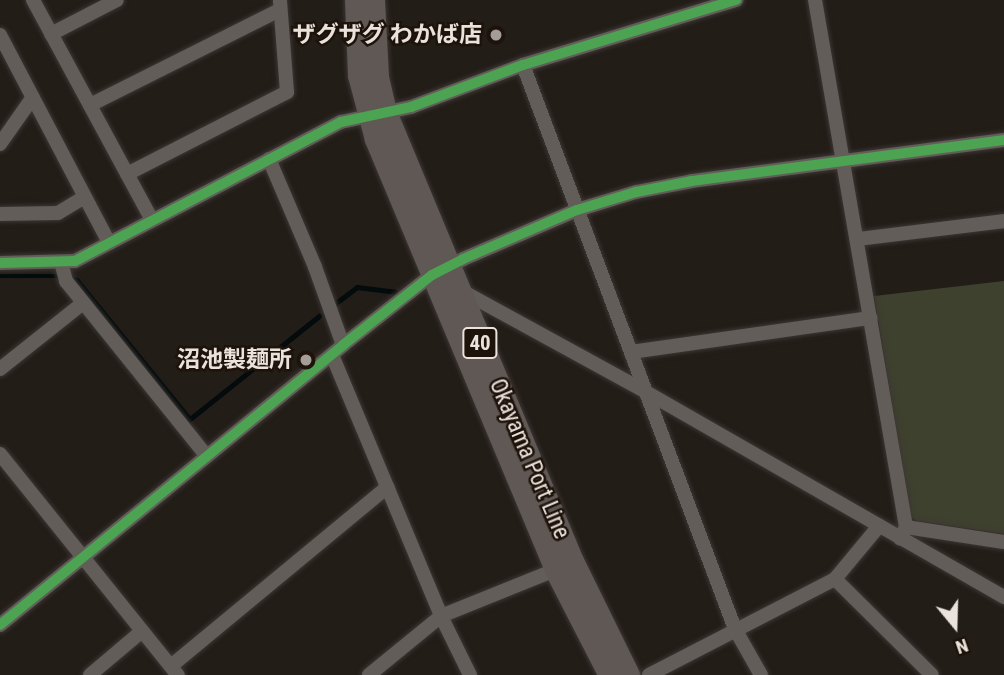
<!DOCTYPE html>
<html>
<head>
<meta charset="utf-8">
<style>
  body { margin:0 }
  #map { position:relative; width:1004px; height:675px; overflow:hidden; background:#231d18; font-family:"Roboto Condensed","Noto Sans JP",sans-serif }
  div>[style] { position:absolute }
  [style*='--x'] { left:calc(var(--x)*1px); top:calc(var(--y)*1px); width:calc(var(--w)*1px); rotate:calc(var(--a)*1deg) }
  .green>* { inset:0; background:#3f412f }
  .stream>* { height:4.5px; margin:-2.25px; padding:0 2.25px; transform-origin:2.25px; border-radius:2.25px; background:#030b0c }
  .roads { filter:drop-shadow(0 0 2px #3c3734) drop-shadow(0 0 2px #3c3734) }
  .street>* { height:14px; margin:-7px; padding:0 7px; transform-origin:7px; border-radius:7px; background:#625d59 }
  .primary>* { height:23px; margin:-11.5px; padding:0 11.5px; transform-origin:11.5px; border-radius:11.5px; background:#605854 }
  .cycleway>* { height:10px; margin:-5px; padding:0 5px; transform-origin:5px; border-radius:5px; background:#4ca352 }
  .dots>* { width:19px; height:19px; translate:-50% -50%; box-sizing:border-box; border:4px solid #1e130b; border-radius:50% }
  span { translate:-50% -50%; white-space:nowrap; text-align:center; line-height:1.15; -webkit-text-stroke:5px #1e130b; paint-order:stroke }
  .shield-label span { padding:2px 5px; background:#1e130b; border:2px solid; border-radius:5px; -webkit-text-stroke-width:0 }
  .shield-label { font-size:21px; color:#eae2dc; font-weight:700 }
  .poi-label { font-size:23px; color:#eae2dc; font-weight:700 }
  .right { translate:-100% -50%; text-align:right }
  .street-label { font-size:23px; color:#eae2dc }
  .north { position:absolute; left:920px; top:591px; width:70px; height:70px; -webkit-text-stroke:5px #1e130b; paint-order:stroke; rotate:161deg; font-size:19px; font-weight:700; line-height:28px; text-align:center; color:#eae2dc }
  .north::after { content:''; display:block; margin:auto; width:24px; height:32px; background:#eae2dc; clip-path:polygon(50% 0,100% 100%,50% 72%,0 100%) }
</style>
</head>
<body>
<div id="map">
  <div class="green">
    <i style="clip-path:polygon(1004px 281px,1004px 534px,917px 521px,911px 517px,874px 296px)"></i>
  </div>
  <div class="stream">
    <i style="--x:0;--y:276;--w:62;--a:0"></i>
    <i style="--x:70;--y:278;--w:7;--a:16"></i>
    <i style="--x:77;--y:280;--w:179;--a:50.9"></i>
    <i style="--x:190;--y:419;--w:165;--a:-38.6"></i>
    <i style="--x:336;--y:303;--w:26;--a:-37"></i>
    <i style="--x:357;--y:287;--w:38;--a:7"></i>
  </div>
  <div class="roads">
    <div class="street">
      <i style="--x:33;--y:0;--w:250;--a:61.6"></i>
      <i style="--x:815;--y:0;--w:535;--a:80.2"></i>
      <i style="--x:906;--y:527;--w:13;--a:117"></i>
      <i style="--x:51;--y:34;--w:74;--a:-27.3"></i>
      <i style="--x:0;--y:35;--w:235;--a:62.3"></i>
      <i style="--x:523;--y:65;--w:603;--a:69.4"></i>
      <i style="--x:735;--y:629;--w:53;--a:60.5"></i>
      <i style="--x:90;--y:105;--w:212;--a:-26.6"></i>
      <i style="--x:0;--y:144;--w:57;--a:-54.9"></i>
      <i style="--x:269;--y:159;--w:117;--a:66.9"></i>
      <i style="--x:315;--y:267;--w:83;--a:70.3"></i>
      <i style="--x:127;--y:174;--w:180;--a:-27.1"></i>
      <i style="--x:287;--y:92;--w:92;--a:-94.4"></i>
      <i style="--x:0;--y:214;--w:58;--a:-1"></i>
      <i style="--x:58;--y:213;--w:31;--a:-31"></i>
      <i style="--x:858;--y:239;--w:147;--a:-7"></i>
      <i style="--x:61;--y:262;--w:20;--a:75"></i>
      <i style="--x:66;--y:281;--w:223;--a:51.2"></i>
      <i style="--x:0;--y:263;--w:75;--a:-1.5"></i>
      <i style="--x:75;--y:261;--w:300;--a:-27.6"></i>
      <i style="--x:341;--y:122;--w:72;--a:-12.1"></i>
      <i style="--x:411;--y:107;--w:120;--a:-20.6"></i>
      <i style="--x:523;--y:65;--w:223;--a:-17"></i>
      <i style="--x:460;--y:290;--w:212;--a:28.7"></i>
      <i style="--x:646;--y:392;--w:413;--a:29.8"></i>
      <i style="--x:631;--y:352;--w:242;--a:-8.1"></i>
      <i style="--x:332;--y:355;--w:283;--a:67.3"></i>
      <i style="--x:441;--y:616;--w:66;--a:63.8"></i>
      <i style="--x:0;--y:369;--w:106;--a:-38.5"></i>
      <i style="--x:0;--y:454;--w:284;--a:51.2"></i>
      <i style="--x:906;--y:527;--w:99;--a:8.7"></i>
      <i style="--x:835;--y:579;--w:136;--a:44.7"></i>
      <i style="--x:0;--y:625;--w:443;--a:-39.2"></i>
      <i style="--x:343;--y:345;--w:113;--a:-38.2"></i>
      <i style="--x:432;--y:275;--w:35;--a:-27"></i>
      <i style="--x:463;--y:259;--w:124;--a:-23.3"></i>
      <i style="--x:577;--y:210;--w:62;--a:-17"></i>
      <i style="--x:636;--y:192;--w:57;--a:-11.1"></i>
      <i style="--x:692;--y:181;--w:315;--a:-7.5"></i>
      <i style="--x:171;--y:666;--w:281;--a:-39.6"></i>
      <i style="--x:90;--y:675;--w:68;--a:-40.2"></i>
      <i style="--x:369;--y:675;--w:93;--a:-39.3"></i>
      <i style="--x:441;--y:616;--w:131;--a:-22"></i>
      <i style="--x:649;--y:675;--w:209;--a:-27.3"></i>
      <i style="--x:835;--y:579;--w:69;--a:-50.3"></i>
    </div>
    <div class="primary">
      <i style="--x:356;--y:0;--w:75;--a:87.7"></i>
      <i style="--x:359;--y:75;--w:66;--a:75.1"></i>
      <i style="--x:376;--y:139;--w:467;--a:67.3"></i>
      <i style="--x:556;--y:570;--w:118;--a:62.8"></i>
      <i style="--x:373;--y:0;--w:77;--a:87"></i>
      <i style="--x:377;--y:77;--w:36;--a:77"></i>
      <i style="--x:385;--y:112;--w:489;--a:67.4"></i>
      <i style="--x:573;--y:563;--w:125;--a:63.8"></i>
    </div>
  </div>
  <div class="cycleway">
    <i style="--x:0;--y:263;--w:75;--a:-1.5"></i>
    <i style="--x:75;--y:261;--w:300;--a:-27.6"></i>
    <i style="--x:341;--y:122;--w:72;--a:-12.1"></i>
    <i style="--x:411;--y:107;--w:120;--a:-20.6"></i>
    <i style="--x:523;--y:65;--w:223;--a:-17"></i>
    <i style="--x:0;--y:625;--w:443;--a:-39.2"></i>
    <i style="--x:343;--y:345;--w:113;--a:-38.2"></i>
    <i style="--x:432;--y:275;--w:35;--a:-27"></i>
    <i style="--x:463;--y:259;--w:124;--a:-23.3"></i>
    <i style="--x:577;--y:210;--w:62;--a:-17"></i>
    <i style="--x:636;--y:192;--w:57;--a:-11.1"></i>
    <i style="--x:692;--y:181;--w:315;--a:-7.5"></i>
  </div>
  <div class="dots">
    <i style="left:496px;top:35px;background:#a49d97"></i>
    <i style="left:306px;top:360px;background:#a49d97"></i>
  </div>
  <div class="shield-label">
    <span style="left:480px;top:343px">40</span>
  </div>
  <div class="poi-label">
    <span class="right" style="left:482px;top:35px">ザグザグ わかば店</span>
    <span class="right" style="left:292px;top:360px">沼池製麺所</span>
  </div>
  <div class="street-label">
    <span style="left:529px;top:459px;rotate:67deg">Okayama Port Line</span>
  </div>
  <div class="north">N</div>
</div>
</body>
</html>
